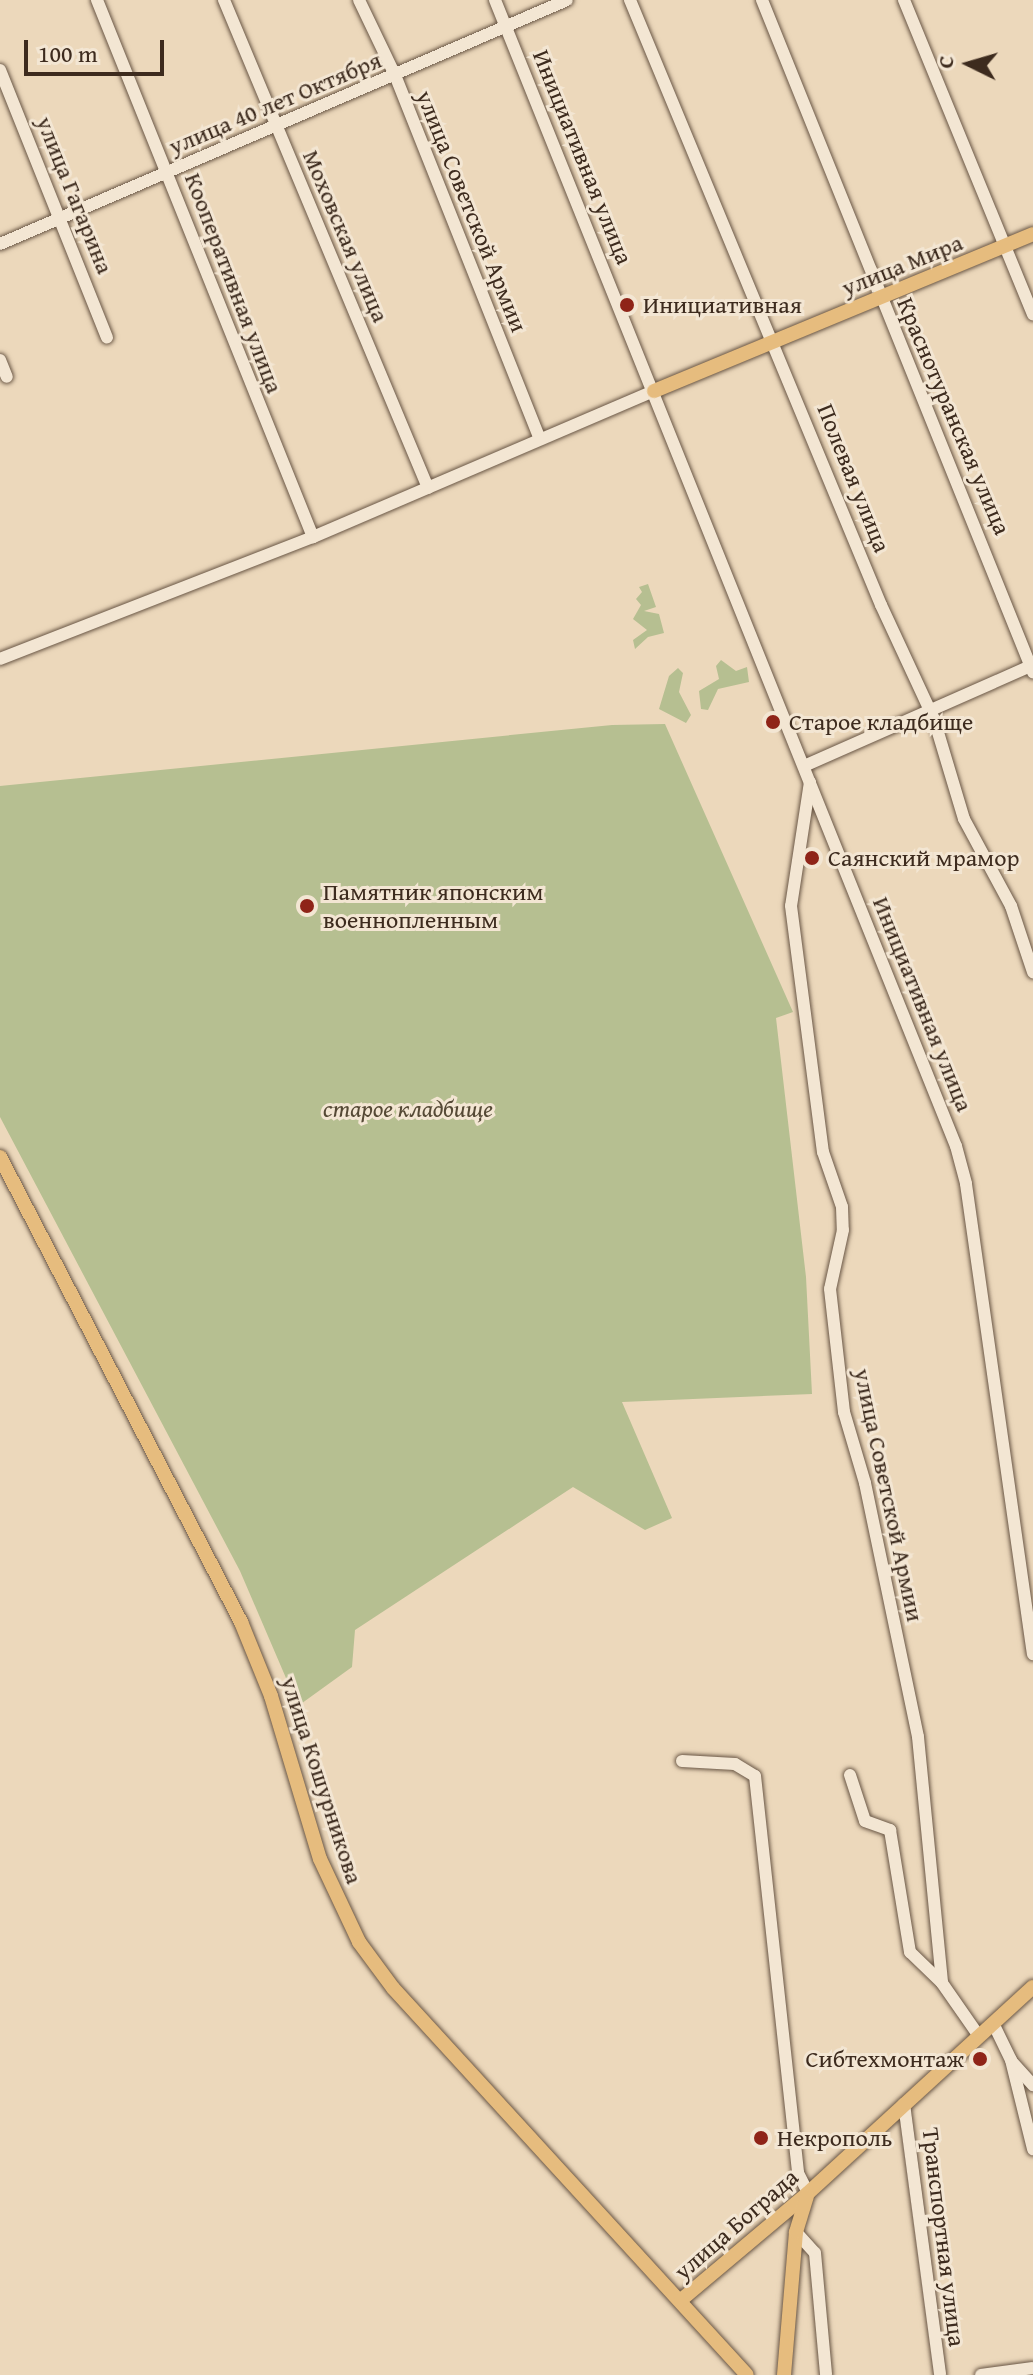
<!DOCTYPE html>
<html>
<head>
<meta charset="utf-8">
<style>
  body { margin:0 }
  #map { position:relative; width:1033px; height:2375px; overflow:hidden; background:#ecd8bb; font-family:"Gentium Book Plus",serif }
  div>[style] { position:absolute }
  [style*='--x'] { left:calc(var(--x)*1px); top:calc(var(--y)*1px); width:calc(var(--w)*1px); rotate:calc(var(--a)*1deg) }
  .green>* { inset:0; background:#b6bf91 }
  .roads { filter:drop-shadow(0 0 2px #695645) drop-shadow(0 0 2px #695645) }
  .minor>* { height:12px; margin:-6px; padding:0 6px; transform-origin:6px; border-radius:6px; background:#f3e6d3 }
  .major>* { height:14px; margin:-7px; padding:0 7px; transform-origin:7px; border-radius:7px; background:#e6bc7e }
  .dots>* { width:22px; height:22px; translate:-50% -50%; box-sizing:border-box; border:4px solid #f3e6d3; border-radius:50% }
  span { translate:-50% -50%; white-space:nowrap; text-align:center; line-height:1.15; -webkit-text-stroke:6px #f3e6d3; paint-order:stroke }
  .street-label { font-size:24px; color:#3d2b1e }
  .poi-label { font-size:24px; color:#3d2b1e }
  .left { translate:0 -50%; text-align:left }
  .right { translate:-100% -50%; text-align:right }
  .park-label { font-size:24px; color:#554935; font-style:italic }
  .north { position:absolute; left:929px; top:24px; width:80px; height:80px; -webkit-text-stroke:6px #f3e6d3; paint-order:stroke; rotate:275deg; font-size:22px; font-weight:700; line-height:32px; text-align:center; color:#3d2b1e }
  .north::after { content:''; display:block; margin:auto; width:28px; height:36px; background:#3d2b1e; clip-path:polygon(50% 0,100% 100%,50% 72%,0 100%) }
  .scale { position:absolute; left:24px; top:40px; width:140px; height:36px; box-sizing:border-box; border:4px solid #3d2b1e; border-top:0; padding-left:10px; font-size:24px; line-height:28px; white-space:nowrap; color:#3d2b1e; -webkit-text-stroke:6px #f3e6d3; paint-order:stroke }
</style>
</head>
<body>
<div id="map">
  <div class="green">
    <i style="clip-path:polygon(648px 584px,656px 607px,644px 611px,659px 614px,664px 633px,648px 637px,635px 649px,633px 640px,647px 630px,633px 619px,641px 605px,636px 599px,642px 592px,639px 587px)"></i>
    <i style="clip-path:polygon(721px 660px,736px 671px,747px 667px,749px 682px,718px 689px,708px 710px,701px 709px,699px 691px,719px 679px,716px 666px)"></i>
    <i style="clip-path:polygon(678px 668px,683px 673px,679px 692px,691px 715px,686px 723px,659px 709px,669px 676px)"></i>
    <i style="clip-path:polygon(665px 724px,793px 1012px,776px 1018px,806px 1277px,812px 1394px,622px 1402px,672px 1518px,645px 1530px,573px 1487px,355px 1630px,352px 1667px,298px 1706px,240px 1571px,0 1117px,0 786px,612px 725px)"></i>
  </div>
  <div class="roads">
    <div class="minor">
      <i style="--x:97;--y:0;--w:579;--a:68.09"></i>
      <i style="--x:224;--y:0;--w:529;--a:67.31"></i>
      <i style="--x:359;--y:0;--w:83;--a:64.4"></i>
      <i style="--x:395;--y:75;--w:392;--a:68.3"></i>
      <i style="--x:495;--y:0;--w:1235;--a:68.09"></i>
      <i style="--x:956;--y:1146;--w:39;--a:75"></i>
      <i style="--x:966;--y:1184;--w:475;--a:81.9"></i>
      <i style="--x:630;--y:0;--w:655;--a:67.47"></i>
      <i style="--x:881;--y:605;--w:126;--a:65.1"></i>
      <i style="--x:934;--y:719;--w:104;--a:73.3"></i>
      <i style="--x:964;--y:819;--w:99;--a:61.6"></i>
      <i style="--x:1011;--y:906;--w:70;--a:71.6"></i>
      <i style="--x:762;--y:0;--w:725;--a:68.04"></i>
      <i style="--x:904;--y:0;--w:340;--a:67.7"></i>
      <i style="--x:0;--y:70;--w:288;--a:68.2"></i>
      <i style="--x:0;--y:244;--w:617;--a:-23.28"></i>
      <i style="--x:0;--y:360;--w:18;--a:68"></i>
      <i style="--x:0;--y:659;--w:336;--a:-21.3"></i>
      <i style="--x:313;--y:537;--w:371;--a:-23.2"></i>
      <i style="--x:804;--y:766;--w:250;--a:-23.8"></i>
      <i style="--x:810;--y:782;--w:125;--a:98.7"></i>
      <i style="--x:791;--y:906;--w:248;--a:82.6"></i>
      <i style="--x:823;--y:1152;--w:58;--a:70.9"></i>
      <i style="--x:842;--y:1207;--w:23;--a:88"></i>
      <i style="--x:843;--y:1230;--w:60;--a:102.4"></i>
      <i style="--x:830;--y:1289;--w:124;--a:83.5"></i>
      <i style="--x:844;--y:1412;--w:74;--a:73.5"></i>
      <i style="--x:865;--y:1483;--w:259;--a:78.2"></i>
      <i style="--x:918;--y:1737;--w:247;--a:84.4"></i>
      <i style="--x:942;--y:1983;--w:65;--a:55.1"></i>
      <i style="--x:682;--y:1761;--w:53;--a:3.2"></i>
      <i style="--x:735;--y:1764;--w:23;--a:31"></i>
      <i style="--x:755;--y:1776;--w:399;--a:83.8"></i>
      <i style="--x:798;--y:2173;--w:22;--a:63"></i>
      <i style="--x:850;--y:1775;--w:48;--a:71.9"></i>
      <i style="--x:865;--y:1821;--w:27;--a:20"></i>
      <i style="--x:890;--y:1830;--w:124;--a:80.7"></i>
      <i style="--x:910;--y:1952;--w:45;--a:44.1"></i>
      <i style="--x:993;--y:2023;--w:41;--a:64.1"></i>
      <i style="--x:1011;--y:2060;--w:92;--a:76.1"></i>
      <i style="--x:1013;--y:2063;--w:30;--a:48"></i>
      <i style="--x:904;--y:2104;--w:273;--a:82.4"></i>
      <i style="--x:796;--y:2232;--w:28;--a:48"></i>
      <i style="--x:815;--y:2253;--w:122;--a:84.8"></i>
      <i style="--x:981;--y:2375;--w:52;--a:-7.7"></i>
    </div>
    <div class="major">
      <i style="--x:654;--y:391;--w:410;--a:-22.5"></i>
      <i style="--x:0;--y:1157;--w:524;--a:62.6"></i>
      <i style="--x:241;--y:1622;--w:80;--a:67.9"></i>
      <i style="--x:271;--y:1696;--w:170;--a:73.3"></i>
      <i style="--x:320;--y:1859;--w:92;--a:64.8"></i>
      <i style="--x:359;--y:1942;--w:57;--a:53.5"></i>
      <i style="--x:393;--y:1988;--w:524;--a:47.55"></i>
      <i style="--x:681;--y:2300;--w:166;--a:-40.1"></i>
      <i style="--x:808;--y:2193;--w:305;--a:-42.5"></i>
      <i style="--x:784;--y:2375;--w:144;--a:-85.2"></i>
      <i style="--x:796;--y:2232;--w:37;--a:-73"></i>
    </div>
  </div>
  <div class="dots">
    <i style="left:627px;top:305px;background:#8f2418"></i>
    <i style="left:773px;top:722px;background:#8f2418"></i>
    <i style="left:812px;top:858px;background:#8f2418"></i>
    <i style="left:307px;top:906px;background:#8f2418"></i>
    <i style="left:980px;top:2059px;background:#8f2418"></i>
    <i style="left:761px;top:2138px;background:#8f2418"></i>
  </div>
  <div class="street-label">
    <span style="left:275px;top:103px;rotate:-23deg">улица 40 лет Октября</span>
    <span style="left:583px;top:157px;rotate:68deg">Инициативная улица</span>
    <span style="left:75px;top:195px;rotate:68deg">улица Гагарина</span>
    <span style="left:472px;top:211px;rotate:68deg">улица Советской Армии</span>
    <span style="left:346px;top:236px;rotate:67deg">Моховская улица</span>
    <span style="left:902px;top:265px;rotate:-22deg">улица Мира</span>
    <span style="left:234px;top:283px;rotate:69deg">Кооперативная улица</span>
    <span style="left:954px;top:416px;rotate:67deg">Краснотуранская улица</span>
    <span style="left:854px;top:478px;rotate:68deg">Полевая улица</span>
    <span style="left:923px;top:1004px;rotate:68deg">Инициативная улица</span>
    <span style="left:889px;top:1495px;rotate:78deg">улица Советской Армии</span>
    <span style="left:322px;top:1780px;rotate:72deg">улица Кошурникова</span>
    <span style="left:736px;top:2224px;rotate:-41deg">улица Бограда</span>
    <span style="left:944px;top:2237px;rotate:83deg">Транспортная улица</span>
  </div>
  <div class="poi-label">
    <span class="left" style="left:643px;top:305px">Инициативная</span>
    <span class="left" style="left:789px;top:722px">Старое кладбище</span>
    <span class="left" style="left:828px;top:858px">Саянский мрамор</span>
    <span class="left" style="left:323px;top:906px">Памятник японским<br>военнопленным</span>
    <span class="right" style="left:964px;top:2059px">Сибтехмонтаж</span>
    <span class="left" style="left:777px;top:2138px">Некрополь</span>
  </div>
  <div class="park-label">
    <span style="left:408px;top:1109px">старое кладбище</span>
  </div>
  <div class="north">С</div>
  <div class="scale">100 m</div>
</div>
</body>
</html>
